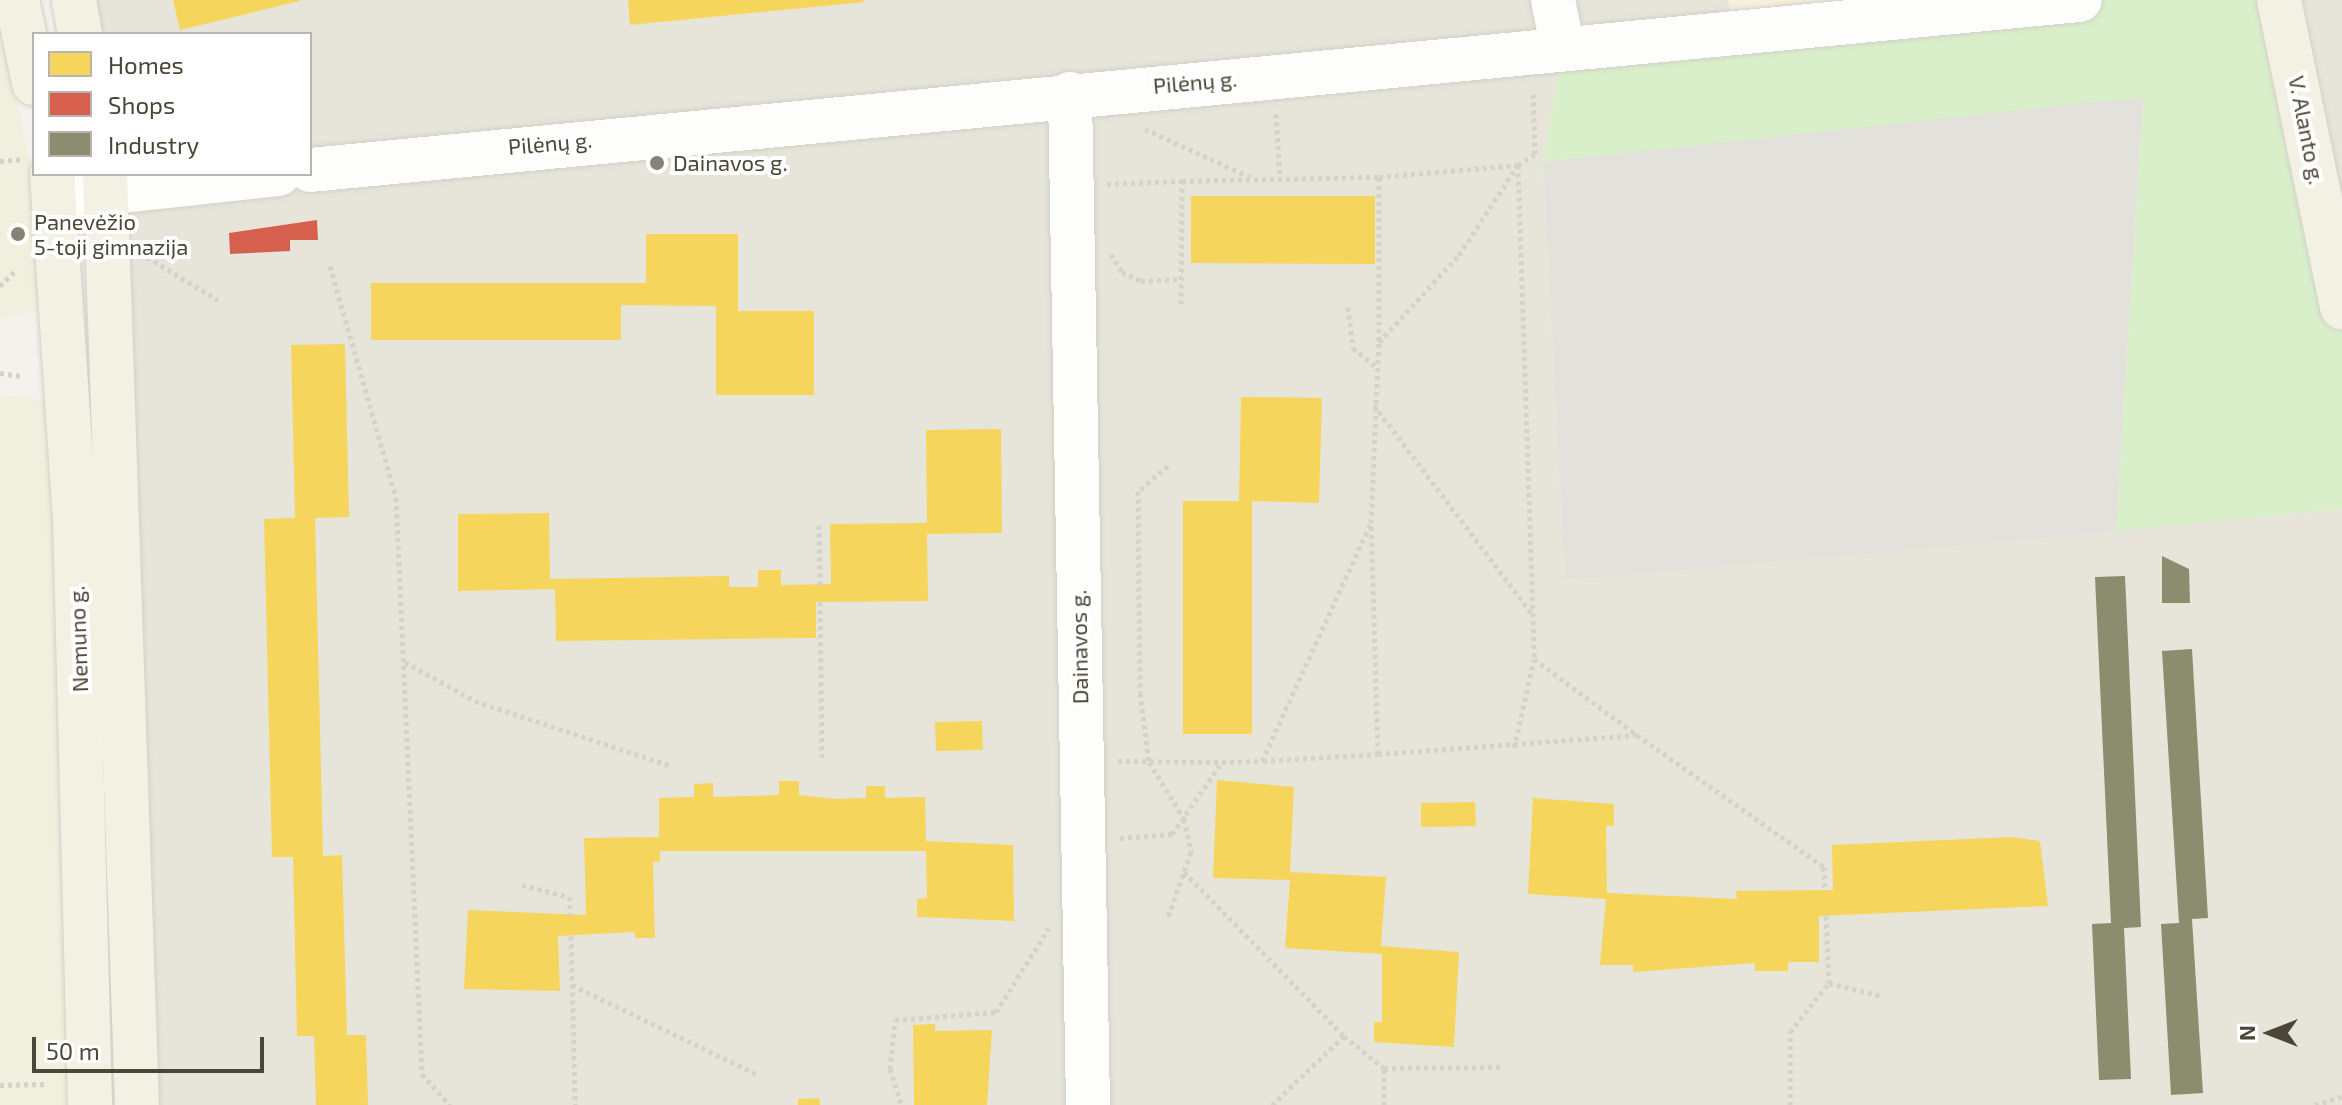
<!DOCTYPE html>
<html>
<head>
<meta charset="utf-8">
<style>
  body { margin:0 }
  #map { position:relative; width:2342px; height:1105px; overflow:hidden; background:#f3f2ec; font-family:"Exo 2",sans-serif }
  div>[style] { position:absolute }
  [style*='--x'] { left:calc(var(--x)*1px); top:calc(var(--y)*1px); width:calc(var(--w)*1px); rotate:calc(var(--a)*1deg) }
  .residential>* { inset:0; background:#e7e5d9 }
  .commercial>* { inset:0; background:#f6f1de }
  .education>* { inset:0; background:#f1f0de }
  .green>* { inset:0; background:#d9efca }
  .parking>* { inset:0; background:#e2e1db }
  .homes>* { inset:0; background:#f6d55c }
  .shops>* { inset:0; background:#d6604d }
  .industry>* { inset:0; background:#8c8c6e }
  .path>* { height:5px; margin-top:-2.5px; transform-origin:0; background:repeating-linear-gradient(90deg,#d3d2cb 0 4px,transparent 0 8px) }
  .roads { filter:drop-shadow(0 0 2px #d1d0c9) drop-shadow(0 0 2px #d1d0c9) }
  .minor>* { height:44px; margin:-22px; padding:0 22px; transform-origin:22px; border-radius:22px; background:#fdfdfc }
  .major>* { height:44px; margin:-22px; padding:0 22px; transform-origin:22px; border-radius:22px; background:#f2f1e4 }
  .dots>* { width:22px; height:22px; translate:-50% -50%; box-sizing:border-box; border:4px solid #fff; border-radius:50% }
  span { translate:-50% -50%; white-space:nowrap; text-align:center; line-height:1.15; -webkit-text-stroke:8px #fff; paint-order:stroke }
  .street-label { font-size:22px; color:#4b4736 }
  .poi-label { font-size:22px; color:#4b4736 }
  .left { translate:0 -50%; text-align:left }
  .legend { position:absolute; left:32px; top:32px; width:280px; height:144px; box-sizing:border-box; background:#fff; border:2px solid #b7b5af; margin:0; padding:10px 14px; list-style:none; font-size:24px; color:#4b4736 }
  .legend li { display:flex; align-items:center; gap:16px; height:40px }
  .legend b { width:40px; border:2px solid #b7b5af }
  .north { position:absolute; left:2230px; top:993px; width:80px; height:80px; -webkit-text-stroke:6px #fff; paint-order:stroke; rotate:270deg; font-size:22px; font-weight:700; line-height:32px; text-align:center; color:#4b4736 }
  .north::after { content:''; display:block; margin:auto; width:28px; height:36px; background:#4b4736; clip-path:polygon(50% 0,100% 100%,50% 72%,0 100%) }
  .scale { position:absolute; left:32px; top:1037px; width:232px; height:36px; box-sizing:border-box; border:4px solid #4b4736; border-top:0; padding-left:10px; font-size:24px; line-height:28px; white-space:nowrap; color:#4b4736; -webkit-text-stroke:6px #fff; paint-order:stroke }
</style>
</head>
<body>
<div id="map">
  <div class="residential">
    <i style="clip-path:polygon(87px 0,1728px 0,1731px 15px,1583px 25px,1563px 49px,1543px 162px,1565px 580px,2342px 509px,2342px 1105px,157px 1105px,118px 174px,310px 174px,310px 34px,94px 34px)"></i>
    <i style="clip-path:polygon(2279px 0,2342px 0,2342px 308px)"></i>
  </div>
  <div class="commercial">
    <i style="clip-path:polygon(1728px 0,1858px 0,1731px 15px)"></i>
  </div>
  <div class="education">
    <i style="clip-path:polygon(0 11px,29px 160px,45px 309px,0 320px)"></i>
    <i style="clip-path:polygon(0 395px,49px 401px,72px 1105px,0 1105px)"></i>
  </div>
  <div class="green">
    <i style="clip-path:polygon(2080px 0,2279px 0,2342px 308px,2342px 509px,2116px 531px,2143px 98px,1543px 162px,1563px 49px)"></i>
  </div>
  <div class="parking">
    <i style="clip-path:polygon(2143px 97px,2116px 531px,1565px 580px,1543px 162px)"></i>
  </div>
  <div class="homes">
    <i style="clip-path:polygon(173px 0,300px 0,300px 1px,180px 30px)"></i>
    <i style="clip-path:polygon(628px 0,863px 0,864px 2px,630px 25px)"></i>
    <i style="clip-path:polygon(1191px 196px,1375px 196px,1375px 264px,1191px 263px)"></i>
    <i style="clip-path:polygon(646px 234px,738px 234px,738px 311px,814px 311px,814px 395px,716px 395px,716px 306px,621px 305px,621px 340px,371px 340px,371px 283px,646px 283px)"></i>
    <i style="clip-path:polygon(345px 344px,349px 517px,315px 518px,323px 856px,342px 855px,347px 1035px,366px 1035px,368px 1105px,316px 1105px,314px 1036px,297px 1036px,293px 857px,272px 857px,264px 519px,295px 518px,291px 345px)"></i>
    <i style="clip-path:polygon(1241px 397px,1322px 398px,1319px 503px,1252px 501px,1252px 734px,1183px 734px,1183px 501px,1239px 501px)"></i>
    <i style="clip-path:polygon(1001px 429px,1002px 533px,927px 534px,928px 601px,816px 602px,816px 638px,556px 641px,555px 589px,458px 591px,458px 514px,549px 513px,550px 579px,729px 576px,729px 587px,758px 587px,758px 570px,781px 570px,781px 585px,831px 584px,830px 524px,927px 523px,926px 430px)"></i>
    <i style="clip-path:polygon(982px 721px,983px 750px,936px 751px,935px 722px)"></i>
    <i style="clip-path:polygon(1217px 780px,1294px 787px,1290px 872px,1386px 877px,1381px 946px,1459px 952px,1454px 1047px,1374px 1042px,1374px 1022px,1382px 1022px,1382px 954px,1285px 948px,1290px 880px,1213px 878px)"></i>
    <i style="clip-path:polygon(779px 781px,799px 781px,799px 795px,834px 799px,866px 798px,866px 786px,885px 786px,885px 798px,925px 797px,926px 841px,1013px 845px,1014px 921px,917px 917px,917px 899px,927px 898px,926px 851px,660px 851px,660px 862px,653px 862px,655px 938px,635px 938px,635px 932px,558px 936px,560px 991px,464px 989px,468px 910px,586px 915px,584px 838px,659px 837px,659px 798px,694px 797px,694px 784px,713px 783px,713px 797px,779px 795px)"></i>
    <i style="clip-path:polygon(1533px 798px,1614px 804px,1614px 826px,1606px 826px,1607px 893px,1737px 899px,1736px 891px,1833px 890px,1832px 845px,2012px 837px,2040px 841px,2048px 906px,1819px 916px,1819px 962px,1788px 962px,1788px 971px,1755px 971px,1755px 963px,1633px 972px,1633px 965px,1600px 965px,1606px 899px,1528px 894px)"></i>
    <i style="clip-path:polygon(1475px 802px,1476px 826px,1421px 827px,1421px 803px)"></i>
    <i style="clip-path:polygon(935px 1024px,935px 1031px,992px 1030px,987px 1105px,914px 1105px,913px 1025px)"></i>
    <i style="clip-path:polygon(819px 1098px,820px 1105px,798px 1105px,798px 1099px)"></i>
  </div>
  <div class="shops">
    <i style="clip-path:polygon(317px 220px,318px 240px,290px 240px,290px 251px,230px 254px,229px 233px)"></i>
  </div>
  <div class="industry">
    <i style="clip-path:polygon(2162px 556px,2189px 569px,2190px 603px,2162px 603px)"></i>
    <i style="clip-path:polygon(2125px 576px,2141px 927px,2124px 928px,2131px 1079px,2099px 1080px,2092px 924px,2111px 923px,2095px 577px)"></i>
    <i style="clip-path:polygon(2192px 649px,2208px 918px,2192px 919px,2203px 1093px,2171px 1095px,2161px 924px,2179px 923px,2162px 651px)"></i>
  </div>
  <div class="path">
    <i style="--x:1276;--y:114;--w:65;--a:86.5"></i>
    <i style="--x:1145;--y:129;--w:118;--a:24.6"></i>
    <i style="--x:0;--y:161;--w:21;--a:-5"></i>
    <i style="--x:1107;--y:184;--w:75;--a:-2.3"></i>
    <i style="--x:1111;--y:254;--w:21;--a:59"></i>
    <i style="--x:1122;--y:272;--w:21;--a:25"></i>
    <i style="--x:1141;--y:281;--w:40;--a:-2.9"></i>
    <i style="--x:147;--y:257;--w:83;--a:31.2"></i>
    <i style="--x:330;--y:266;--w:241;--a:74.1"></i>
    <i style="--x:396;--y:498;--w:577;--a:87.42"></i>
    <i style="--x:422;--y:1074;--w:42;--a:47.9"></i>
    <i style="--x:0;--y:286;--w:24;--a:-45"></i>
    <i style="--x:1181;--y:304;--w:123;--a:-89.5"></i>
    <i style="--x:1182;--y:181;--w:197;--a:-1.2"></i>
    <i style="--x:1348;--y:307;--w:41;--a:83"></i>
    <i style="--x:1353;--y:348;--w:28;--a:39"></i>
    <i style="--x:1379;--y:341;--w:164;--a:-90"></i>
    <i style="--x:1379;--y:177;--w:140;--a:-4.9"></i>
    <i style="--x:1518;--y:165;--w:494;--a:88.1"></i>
    <i style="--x:1534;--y:659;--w:128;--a:36.4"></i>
    <i style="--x:0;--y:373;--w:21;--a:8"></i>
    <i style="--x:1374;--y:405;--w:262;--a:52.9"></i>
    <i style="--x:1168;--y:466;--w:39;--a:140"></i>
    <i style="--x:1138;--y:491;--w:202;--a:89.4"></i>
    <i style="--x:1140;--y:693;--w:70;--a:82.6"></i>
    <i style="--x:1149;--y:762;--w:67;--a:58.4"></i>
    <i style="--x:1184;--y:819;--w:34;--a:78"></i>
    <i style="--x:1191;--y:852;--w:69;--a:109.5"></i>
    <i style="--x:819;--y:525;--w:60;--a:89"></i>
    <i style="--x:820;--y:602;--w:155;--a:89.3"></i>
    <i style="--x:405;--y:662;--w:80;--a:29.1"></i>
    <i style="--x:475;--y:701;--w:204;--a:18.3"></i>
    <i style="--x:1514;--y:748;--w:91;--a:-77.3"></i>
    <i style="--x:1378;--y:754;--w:260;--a:-4.2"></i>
    <i style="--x:1637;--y:735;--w:229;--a:35.2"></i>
    <i style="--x:1824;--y:867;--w:23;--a:88"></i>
    <i style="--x:1118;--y:761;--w:104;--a:0.6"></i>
    <i style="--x:1263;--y:761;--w:115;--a:-3.5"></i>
    <i style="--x:1378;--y:754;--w:231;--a:-91.7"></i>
    <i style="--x:1120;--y:838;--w:52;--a:-4.4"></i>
    <i style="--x:1172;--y:834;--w:88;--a:-55.2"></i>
    <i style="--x:1222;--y:762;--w:40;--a:-1.4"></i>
    <i style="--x:1262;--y:761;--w:262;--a:-65.4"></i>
    <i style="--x:1371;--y:523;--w:181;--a:-87.5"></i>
    <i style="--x:1379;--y:342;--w:118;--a:-47.4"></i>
    <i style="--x:1459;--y:255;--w:108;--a:-56.8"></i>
    <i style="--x:1518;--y:165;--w:20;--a:-33"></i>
    <i style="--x:1535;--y:154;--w:64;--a:-91.8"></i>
    <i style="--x:1184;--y:872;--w:229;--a:45.7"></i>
    <i style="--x:522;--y:885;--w:49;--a:14"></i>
    <i style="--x:570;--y:897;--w:18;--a:90"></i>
    <i style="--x:1826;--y:916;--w:67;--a:87.4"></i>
    <i style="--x:1829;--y:983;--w:55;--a:13.8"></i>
    <i style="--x:571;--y:936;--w:169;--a:88.6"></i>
    <i style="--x:572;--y:985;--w:207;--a:25.8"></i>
    <i style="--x:0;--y:1085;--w:46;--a:-1.2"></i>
    <i style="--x:901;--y:1103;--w:36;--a:-108"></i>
    <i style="--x:890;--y:1069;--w:49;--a:-84.2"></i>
    <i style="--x:895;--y:1020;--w:101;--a:-4.5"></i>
    <i style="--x:996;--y:1012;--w:99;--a:-57.8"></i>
    <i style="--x:1272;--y:1105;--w:100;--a:-43.8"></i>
    <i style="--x:1344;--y:1036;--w:51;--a:38.7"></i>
    <i style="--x:1384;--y:1105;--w:37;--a:-90"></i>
    <i style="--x:1384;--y:1068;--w:116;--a:-0.5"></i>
    <i style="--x:1790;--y:1105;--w:73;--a:-90"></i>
    <i style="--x:1790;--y:1032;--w:63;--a:-51.5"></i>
    <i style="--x:2315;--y:1105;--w:28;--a:-17"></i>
  </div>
  <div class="roads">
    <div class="minor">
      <i style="--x:1553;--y:0;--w:50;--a:78.5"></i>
      <i style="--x:1070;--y:94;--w:1011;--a:88.98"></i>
      <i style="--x:310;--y:170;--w:1778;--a:-5.49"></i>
      <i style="--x:57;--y:198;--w:223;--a:-6.2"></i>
    </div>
    <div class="major">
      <i style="--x:17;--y:0;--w:85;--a:78.4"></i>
      <i style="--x:74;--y:0;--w:35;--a:80"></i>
      <i style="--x:2279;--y:0;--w:314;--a:78.4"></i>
      <i style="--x:52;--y:174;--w:346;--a:86.2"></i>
      <i style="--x:75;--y:519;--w:586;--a:88.53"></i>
      <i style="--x:105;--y:174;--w:932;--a:88.03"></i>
    </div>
  </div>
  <div class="dots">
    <i style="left:657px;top:163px;background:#868376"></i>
    <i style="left:18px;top:234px;background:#868376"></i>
  </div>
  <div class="street-label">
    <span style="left:1195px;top:82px;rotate:-5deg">Pilėnų g.</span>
    <span style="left:2307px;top:130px;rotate:79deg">V. Alanto g.</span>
    <span style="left:550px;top:143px;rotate:-5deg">Pilėnų g.</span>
    <span style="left:78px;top:639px;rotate:-92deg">Nemuno g.</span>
    <span style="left:1079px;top:647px;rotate:-91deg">Dainavos g.</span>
  </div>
  <div class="poi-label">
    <span class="left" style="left:673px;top:163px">Dainavos g.</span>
    <span class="left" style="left:34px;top:234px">Panevėžio<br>5-toji gimnazija</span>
  </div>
  <ul class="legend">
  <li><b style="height:22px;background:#f6d55c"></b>Homes</li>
  <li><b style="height:22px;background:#d6604d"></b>Shops</li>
  <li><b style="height:22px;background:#8c8c6e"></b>Industry</li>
  </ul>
  <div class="north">N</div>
  <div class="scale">50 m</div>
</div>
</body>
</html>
